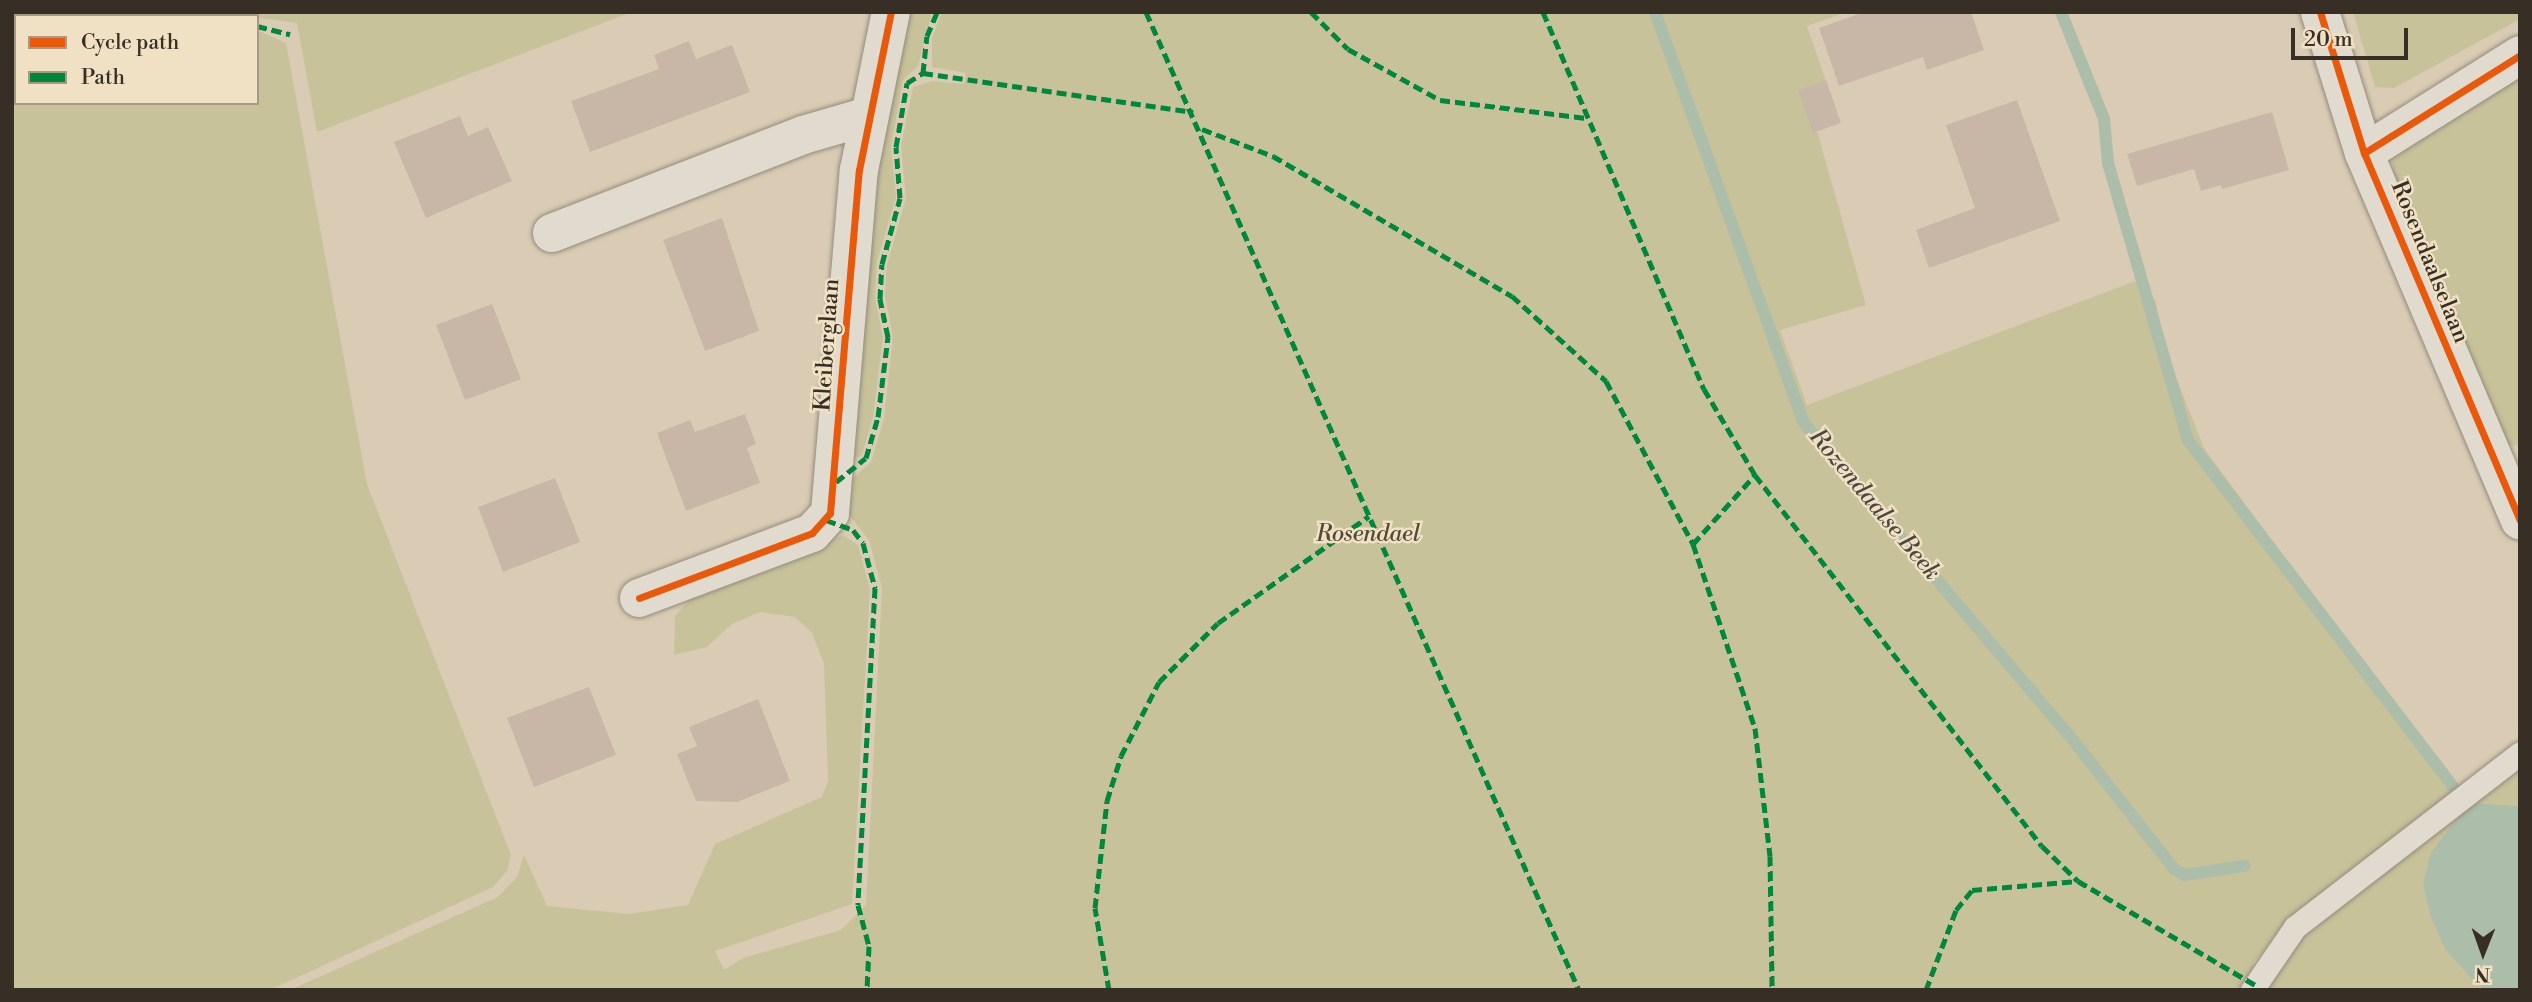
<!DOCTYPE html>
<html>
<head>
<meta charset="utf-8">
<style>
  body { margin:0 }
  #map { position:relative; width:2532px; height:1002px; overflow:hidden; background:#daccb4; font-family:"Libre Bodoni",serif }
  div>[style] { position:absolute }
  [style*='--x'] { left:calc(var(--x)*1px); top:calc(var(--y)*1px); width:calc(var(--w)*1px); rotate:calc(var(--a)*1deg) }
  .green>* { inset:0; background:#c8c29a }
  .water>* { inset:0; background:#acbdaa }
  .stream>* { height:12px; margin:-6px; padding:0 6px; transform-origin:6px; border-radius:6px; background:#acbdaa }
  .building>* { inset:0; background:#c8b7a6 }
  .roads { filter:drop-shadow(0 0 2px #948b7d) drop-shadow(0 0 2px #948b7d) }
  .service>* { height:23px; margin:-11.5px; padding:0 11.5px; transform-origin:11.5px; border-radius:11.5px; background:#e1dace }
  .minor>* { height:38px; margin:-19px; padding:0 19px; transform-origin:19px; border-radius:19px; background:#e1dace }
  .tertiary>* { height:38px; margin:-19px; padding:0 19px; transform-origin:19px; border-radius:19px; background:#e1dace }
  .quiet>* { height:5px; margin-top:-2.5px; transform-origin:0; background:repeating-linear-gradient(90deg,#00873e 0 10px,transparent 0 15px) }
  .cycleway>* { height:7px; margin:-3.5px; padding:0 3.5px; transform-origin:3.5px; border-radius:3.5px; background:#e8590c }
  span { translate:-50% -50%; white-space:nowrap; text-align:center; line-height:1.15; -webkit-text-stroke:5px #f1e1c4; paint-order:stroke }
  .street-label { font-size:23px; color:#372e26 }
  .park-label { font-size:23px; color:#514a39; font-style:italic }
  .water-label { font-size:24px; color:#4a4940; font-style:italic }
  .frame { position:absolute; inset:0; border:14px solid #372e26; pointer-events:none }
  .legend { position:absolute; left:14px; top:14px; width:245px; height:91px; box-sizing:border-box; background:#f1e1c4; border:2px solid #a79985; margin:0; padding:9px 12px; list-style:none; font-size:21px; color:#372e26 }
  .legend li { display:flex; align-items:center; gap:14px; height:35px }
  .legend b { width:35px; border:2px solid #a79985 }
  .north { position:absolute; left:2448px; top:918px; width:70px; height:70px; -webkit-text-stroke:5px #f1e1c4; paint-order:stroke; rotate:181deg; font-size:19px; font-weight:700; line-height:28px; text-align:center; color:#372e26 }
  .north::after { content:''; display:block; margin:auto; width:24px; height:32px; background:#372e26; clip-path:polygon(50% 0,100% 100%,50% 72%,0 100%) }
  .scale { position:absolute; left:2291px; top:28px; width:117px; height:32px; box-sizing:border-box; border:4px solid #372e26; border-top:0; padding-left:9px; font-size:21px; line-height:24px; white-space:nowrap; color:#372e26; -webkit-text-stroke:5px #f1e1c4; paint-order:stroke }
</style>
</head>
<body>
<div id="map">
  <div class="green">
    <i style="clip-path:polygon(12px 12px,193px 16px,16px 16px,16px 103px,257px 103px,257px 30px,286px 43px,367px 484px,511px 855px,507px 871px,493px 887px,270px 990px,12px 990px)"></i>
    <i style="clip-path:polygon(218px 12px,632px 12px,317px 132px,297px 23px)"></i>
    <i style="clip-path:polygon(903px 12px,932px 12px,918px 66px,903px 80px,891px 147px,896px 197px,877px 262px,875px 298px,883px 337px,873px 417px,862px 455px,850px 461px,873px 168px)"></i>
    <i style="clip-path:polygon(942px 12px,1847px 12px,1807px 26px,1833px 101px,1811px 109px,1866px 305px,1780px 330px,1807px 405px,2138px 280px,2146px 301px,2155px 299px,2168px 357px,2204px 448px,2457px 793px,2268px 946px,2254px 962px,2246px 990px,290px 990px,498px 897px,517px 877px,524px 855px,547px 906px,629px 914px,688px 905px,715px 844px,822px 797px,828px 781px,824px 664px,812px 633px,795px 617px,760px 612px,732px 624px,707px 647px,674px 655px,675px 616px,700px 587px,843px 535px,858px 545px,870px 589px,852px 904px,715px 951px,724px 970px,743px 958px,841px 930px,866px 905px,882px 588px,869px 540px,845px 510px,849px 482px,871px 462px,884px 419px,893px 337px,885px 296px,887px 265px,906px 198px,901px 146px,913px 87px,932px 81px,964px 84px,966px 73px,932px 67px,932px 38px)"></i>
    <i style="clip-path:polygon(2353px 12px,2520px 12px,2520px 19px,2394px 88px,2375px 87px)"></i>
    <i style="clip-path:polygon(2520px 76px,2520px 443px,2513px 446px,2507px 443px,2394px 177px,2392px 152px)"></i>
    <i style="clip-path:polygon(2520px 761px,2520px 806px,2469px 803px,2431px 852px,2474px 981px,2484px 990px,2260px 990px,2298px 931px)"></i>
  </div>
  <div class="water">
    <i style="clip-path:polygon(2469px 803px,2520px 806px,2520px 990px,2484px 990px,2474px 981px,2445px 949px,2431px 917px,2423px 884px,2431px 852px)"></i>
  </div>
  <div class="stream">
    <i style="--x:1655;--y:12;--w:437;--a:70.1"></i>
    <i style="--x:1804;--y:423;--w:409;--a:49.7"></i>
    <i style="--x:2069;--y:735;--w:170;--a:51.9"></i>
    <i style="--x:2174;--y:869;--w:13;--a:29"></i>
    <i style="--x:2185;--y:875;--w:60;--a:-8.7"></i>
    <i style="--x:2061;--y:12;--w:115;--a:68.1"></i>
    <i style="--x:2104;--y:119;--w:44;--a:84.8"></i>
    <i style="--x:2108;--y:163;--w:288;--a:73.9"></i>
    <i style="--x:2188;--y:440;--w:436;--a:52.6"></i>
  </div>
  <div class="building">
    <i style="clip-path:polygon(1864px 12px,1971px 12px,1984px 50px,1927px 70px,1923px 57px,1839px 86px,1819px 28px)"></i>
    <i style="clip-path:polygon(689px 41px,696px 59px,732px 45px,750px 92px,590px 152px,571px 101px,659px 69px,654px 55px)"></i>
    <i style="clip-path:polygon(1826px 80px,1841px 123px,1813px 133px,1798px 90px)"></i>
    <i style="clip-path:polygon(2017px 100px,2060px 221px,1929px 268px,1916px 230px,1975px 208px,1946px 125px)"></i>
    <i style="clip-path:polygon(2272px 112px,2289px 170px,2222px 189px,2221px 185px,2201px 191px,2194px 169px,2137px 186px,2127px 154px)"></i>
    <i style="clip-path:polygon(460px 116px,468px 136px,488px 127px,512px 181px,426px 218px,394px 142px)"></i>
    <i style="clip-path:polygon(722px 218px,759px 331px,705px 351px,663px 240px)"></i>
    <i style="clip-path:polygon(492px 304px,521px 379px,465px 400px,436px 325px)"></i>
    <i style="clip-path:polygon(745px 414px,756px 444px,747px 448px,760px 483px,686px 511px,657px 433px,690px 420px,695px 432px)"></i>
    <i style="clip-path:polygon(555px 478px,580px 542px,503px 572px,478px 507px)"></i>
    <i style="clip-path:polygon(589px 687px,616px 755px,534px 787px,507px 718px)"></i>
    <i style="clip-path:polygon(758px 699px,790px 781px,737px 802px,696px 801px,677px 754px,697px 746px,689px 727px)"></i>
  </div>
  <div class="roads">
    <div class="service">
      <i style="--x:2252;--y:990;--w:76;--a:-55.7"></i>
      <i style="--x:2295;--y:927;--w:284;--a:-37.7"></i>
    </div>
    <div class="minor">
      <i style="--x:2364;--y:153;--w:184;--a:-32.1"></i>
      <i style="--x:552;--y:233;--w:269;--a:-21.3"></i>
      <i style="--x:803;--y:135;--w:69;--a:-16.1"></i>
      <i style="--x:639;--y:598;--w:185;--a:-20.6"></i>
      <i style="--x:812;--y:533;--w:27;--a:-48"></i>
      <i style="--x:830;--y:513;--w:344;--a:-85.2"></i>
      <i style="--x:859;--y:170;--w:161;--a:-78.6"></i>
    </div>
    <div class="tertiary">
      <i style="--x:2320;--y:12;--w:148;--a:72.7"></i>
      <i style="--x:2364;--y:153;--w:399;--a:67"></i>
    </div>
  </div>
  <div class="quiet">
    <i style="--x:196;--y:12;--w:16;--a:14"></i>
    <i style="--x:1146;--y:12;--w:1070;--a:66.12"></i>
    <i style="--x:1311;--y:12;--w:52;--a:45"></i>
    <i style="--x:1348;--y:49;--w:105;--a:29"></i>
    <i style="--x:1440;--y:100;--w:147;--a:7"></i>
    <i style="--x:1543;--y:12;--w:410;--a:66.9"></i>
    <i style="--x:1704;--y:389;--w:100;--a:59.3"></i>
    <i style="--x:1755;--y:475;--w:469;--a:52.3"></i>
    <i style="--x:2042;--y:846;--w:50;--a:44.2"></i>
    <i style="--x:2078;--y:881;--w:205;--a:30.4"></i>
    <i style="--x:257;--y:26;--w:34;--a:14"></i>
    <i style="--x:923;--y:73;--w:273;--a:8.2"></i>
    <i style="--x:1202;--y:129;--w:76;--a:20.8"></i>
    <i style="--x:1273;--y:156;--w:277;--a:30.4"></i>
    <i style="--x:1512;--y:296;--w:127;--a:42.1"></i>
    <i style="--x:1606;--y:381;--w:185;--a:61.9"></i>
    <i style="--x:1693;--y:544;--w:93;--a:-48.1"></i>
    <i style="--x:836;--y:482;--w:38;--a:-39"></i>
    <i style="--x:866;--y:458;--w:43;--a:-73.7"></i>
    <i style="--x:878;--y:417;--w:81;--a:-82.9"></i>
    <i style="--x:888;--y:337;--w:39;--a:-102"></i>
    <i style="--x:880;--y:299;--w:35;--a:-87"></i>
    <i style="--x:882;--y:264;--w:68;--a:-74.7"></i>
    <i style="--x:900;--y:198;--w:51;--a:-94.5"></i>
    <i style="--x:896;--y:147;--w:65;--a:-80.2"></i>
    <i style="--x:907;--y:83;--w:19;--a:-32"></i>
    <i style="--x:923;--y:73;--w:37;--a:-84"></i>
    <i style="--x:927;--y:36;--w:26;--a:-67"></i>
    <i style="--x:826;--y:520;--w:29;--a:20"></i>
    <i style="--x:853;--y:530;--w:16;--a:52"></i>
    <i style="--x:863;--y:543;--w:47;--a:75.1"></i>
    <i style="--x:875;--y:588;--w:317;--a:93.1"></i>
    <i style="--x:858;--y:905;--w:42;--a:75"></i>
    <i style="--x:869;--y:946;--w:44;--a:92.6"></i>
    <i style="--x:1693;--y:544;--w:194;--a:71.4"></i>
    <i style="--x:1755;--y:728;--w:129;--a:83.3"></i>
    <i style="--x:1770;--y:856;--w:134;--a:89.1"></i>
    <i style="--x:1109;--y:990;--w:83;--a:-99.7"></i>
    <i style="--x:1095;--y:908;--w:108;--a:-83.6"></i>
    <i style="--x:1107;--y:801;--w:47;--a:-72.7"></i>
    <i style="--x:1121;--y:756;--w:83;--a:-62.8"></i>
    <i style="--x:1159;--y:682;--w:83;--a:-45"></i>
    <i style="--x:1218;--y:623;--w:185;--a:-35.3"></i>
    <i style="--x:1926;--y:990;--w:85;--a:-69.4"></i>
    <i style="--x:1956;--y:910;--w:26;--a:-51"></i>
    <i style="--x:1972;--y:890;--w:106;--a:-4.9"></i>
  </div>
  <div class="cycleway">
    <i style="--x:2320;--y:12;--w:148;--a:72.7"></i>
    <i style="--x:2364;--y:153;--w:399;--a:67"></i>
    <i style="--x:2364;--y:153;--w:184;--a:-32.1"></i>
    <i style="--x:639;--y:598;--w:185;--a:-20.6"></i>
    <i style="--x:812;--y:533;--w:27;--a:-48"></i>
    <i style="--x:830;--y:513;--w:344;--a:-85.2"></i>
    <i style="--x:859;--y:170;--w:161;--a:-78.6"></i>
  </div>
  <div class="street-label">
    <span style="left:2430px;top:262px;rotate:68deg">Rosendaalselaan</span>
    <span style="left:827px;top:345px;rotate:-86deg">Kleiberglaan</span>
  </div>
  <div class="park-label">
    <span style="left:1368px;top:534px">Rosendael</span>
  </div>
  <div class="water-label">
    <span style="left:1874px;top:505px;rotate:50deg">Rozendaalse Beek</span>
  </div>
  <div class="frame"></div>
  <ul class="legend">
  <li><b style="height:9px;background:#e8590c"></b>Cycle path</li>
  <li><b style="height:9px;background:#00873e"></b>Path</li>
  </ul>
  <div class="north">N</div>
  <div class="scale">20 m</div>
</div>
</body>
</html>
